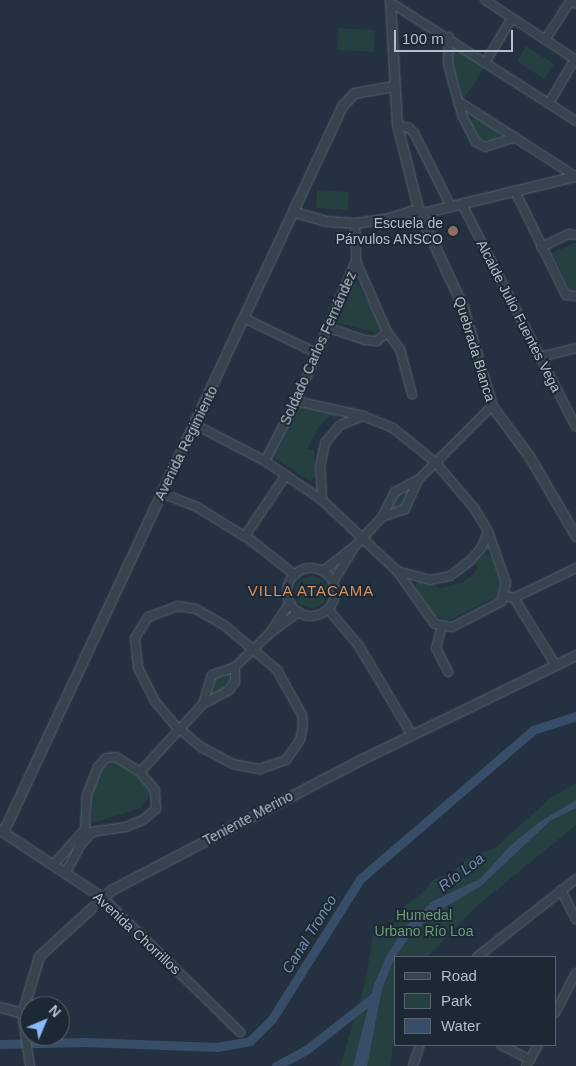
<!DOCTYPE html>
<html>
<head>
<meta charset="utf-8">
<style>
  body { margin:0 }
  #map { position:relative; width:576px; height:1066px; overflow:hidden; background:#243140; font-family:Arial,sans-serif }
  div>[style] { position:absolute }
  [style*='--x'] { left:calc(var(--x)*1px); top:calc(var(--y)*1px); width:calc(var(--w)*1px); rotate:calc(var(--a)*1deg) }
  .green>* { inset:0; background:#263f41 }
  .round { border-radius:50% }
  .water>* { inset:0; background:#384e68 }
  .canal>* { height:9px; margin:-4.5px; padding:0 4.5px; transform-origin:4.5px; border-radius:4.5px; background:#384e68 }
  .roads { filter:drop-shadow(0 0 1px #56616e) drop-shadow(0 0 1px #56616e) }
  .minor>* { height:8px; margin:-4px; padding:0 4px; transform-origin:4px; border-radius:4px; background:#384350 }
  .minor>.ring { margin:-4px; padding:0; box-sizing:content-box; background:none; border:8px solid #384350; border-radius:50% }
  .tertiary>* { height:9px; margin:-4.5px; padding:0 4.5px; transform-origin:4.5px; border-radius:4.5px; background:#384350 }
  .dots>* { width:14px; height:14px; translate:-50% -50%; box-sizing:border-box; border:2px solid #1d2835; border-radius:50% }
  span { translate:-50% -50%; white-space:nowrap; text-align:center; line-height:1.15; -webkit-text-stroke:4px #1d2835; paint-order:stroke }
  .poi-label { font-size:14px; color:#b5becb }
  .right { translate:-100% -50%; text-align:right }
  .street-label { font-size:14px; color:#b5becb }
  .park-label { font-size:14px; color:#6b9c75 }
  .neighbourhood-label { font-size:15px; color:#d89162; letter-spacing:1px }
  .water-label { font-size:15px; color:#7490ae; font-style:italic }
  .legend { position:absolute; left:394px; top:956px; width:162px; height:90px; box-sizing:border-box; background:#1d2835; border:1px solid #5a6471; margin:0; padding:6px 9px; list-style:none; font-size:15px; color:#b5becb }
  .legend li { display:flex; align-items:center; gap:10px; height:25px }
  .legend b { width:25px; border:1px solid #5a6471 }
  .north { position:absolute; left:20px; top:996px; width:50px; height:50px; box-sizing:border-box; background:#1d2835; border:1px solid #5a6471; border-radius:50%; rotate:45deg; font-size:14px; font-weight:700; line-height:20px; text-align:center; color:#b5becb }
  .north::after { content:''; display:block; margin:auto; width:18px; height:22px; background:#8abafb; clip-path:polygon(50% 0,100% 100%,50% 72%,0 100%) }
  .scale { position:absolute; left:394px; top:30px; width:119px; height:22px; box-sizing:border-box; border:2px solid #b5becb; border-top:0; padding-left:6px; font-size:15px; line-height:18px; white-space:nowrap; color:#b5becb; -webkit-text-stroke:4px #1d2835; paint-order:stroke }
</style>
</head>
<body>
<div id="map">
  <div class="green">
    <i style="clip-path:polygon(339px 28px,375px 30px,374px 52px,337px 50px)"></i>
    <i style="clip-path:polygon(453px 44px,486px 65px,464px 99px,453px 71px)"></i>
    <i style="clip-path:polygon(526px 46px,554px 64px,544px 79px,517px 61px)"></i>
    <i style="clip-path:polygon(473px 117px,477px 117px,500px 131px,498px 138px,489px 141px,477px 137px,470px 122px)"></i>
    <i style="clip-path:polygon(317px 190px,349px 192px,348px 210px,316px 208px)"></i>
    <i style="clip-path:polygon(576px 242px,576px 290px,571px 292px,552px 253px)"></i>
    <i style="clip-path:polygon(355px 279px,381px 326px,376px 333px,335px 322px,334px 316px)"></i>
    <i style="clip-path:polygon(297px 406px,327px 409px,336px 416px,335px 420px,331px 416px,320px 425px,309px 445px,308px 449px,314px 450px,315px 477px,311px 482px,271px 456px)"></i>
    <i style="clip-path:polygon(414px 485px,412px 495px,399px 509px,388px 513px,392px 500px,404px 488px)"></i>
    <i style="clip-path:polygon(485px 553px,491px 557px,501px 584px,497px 597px,450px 620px,436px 617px,415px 589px,417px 581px,435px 583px,438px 589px,461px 583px,473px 575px,478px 567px,474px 564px)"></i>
    <i class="round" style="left:295px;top:576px;width:32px;height:32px"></i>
    <i style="clip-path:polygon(224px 672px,231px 673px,231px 679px,222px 691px,208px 697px,212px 682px)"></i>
    <i style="clip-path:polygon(117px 762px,134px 773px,147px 786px,151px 795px,141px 808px,93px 823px,90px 794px,102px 767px)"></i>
    <i style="clip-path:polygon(576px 783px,576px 825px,478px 905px,427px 957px,395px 957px,395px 1032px,390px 1066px,340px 1066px,365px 983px,373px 934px,385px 933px,400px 916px,403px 907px,421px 894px,434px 879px,452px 873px,467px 859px,495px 848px,548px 800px)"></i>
  </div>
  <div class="water">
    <i style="clip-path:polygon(576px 800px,576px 808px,550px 821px,481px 886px,435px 913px,411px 935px,395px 957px,382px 989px,367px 1066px,353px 1066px,374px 985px,387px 955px,405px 927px,433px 901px,480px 879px,509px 847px,538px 823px)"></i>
  </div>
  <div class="canal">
    <i style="--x:0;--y:1044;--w:85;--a:-1.3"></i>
    <i style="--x:85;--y:1042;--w:132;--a:2.2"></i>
    <i style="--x:217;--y:1047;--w:34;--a:-10"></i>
    <i style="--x:250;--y:1041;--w:31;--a:-45"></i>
    <i style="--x:272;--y:1019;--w:165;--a:-57.8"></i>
    <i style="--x:360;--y:879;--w:228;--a:-40.7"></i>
    <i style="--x:533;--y:730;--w:45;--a:-18"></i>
    <i style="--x:276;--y:1066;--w:34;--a:-28"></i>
    <i style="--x:306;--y:1050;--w:88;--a:-38"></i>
  </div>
  <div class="roads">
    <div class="minor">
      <i style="--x:485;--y:0;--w:109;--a:33.4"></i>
      <i style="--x:390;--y:2;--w:221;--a:32.6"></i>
      <i style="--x:449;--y:37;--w:26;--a:92"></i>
      <i style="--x:448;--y:63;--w:21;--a:76"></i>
      <i style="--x:453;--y:83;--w:35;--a:74"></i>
      <i style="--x:463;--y:117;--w:28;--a:63"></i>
      <i style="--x:476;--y:142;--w:10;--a:29"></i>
      <i style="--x:485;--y:147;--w:32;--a:-18"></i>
      <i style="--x:545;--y:40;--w:48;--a:-57"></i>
      <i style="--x:486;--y:61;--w:50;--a:-58.8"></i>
      <i style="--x:458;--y:101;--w:139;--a:32.7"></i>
      <i style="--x:549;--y:103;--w:51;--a:-59.4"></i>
      <i style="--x:397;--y:125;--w:12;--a:14"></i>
      <i style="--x:409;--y:128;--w:7;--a:45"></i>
      <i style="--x:414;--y:133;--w:83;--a:63.4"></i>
      <i style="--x:515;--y:191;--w:116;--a:63.9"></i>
      <i style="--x:566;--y:295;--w:10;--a:6"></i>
      <i style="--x:462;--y:204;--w:250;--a:62.9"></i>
      <i style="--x:355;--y:223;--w:38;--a:88"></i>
      <i style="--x:356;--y:261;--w:77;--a:66.4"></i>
      <i style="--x:387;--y:332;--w:21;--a:53"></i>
      <i style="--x:400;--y:349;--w:47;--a:75.1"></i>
      <i style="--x:541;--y:247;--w:31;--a:-25"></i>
      <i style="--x:569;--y:234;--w:7;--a:8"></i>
      <i style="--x:244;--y:318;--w:80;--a:25.9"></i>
      <i style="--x:326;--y:327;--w:41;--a:18.4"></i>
      <i style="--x:365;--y:340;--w:12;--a:5"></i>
      <i style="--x:377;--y:341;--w:13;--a:-42"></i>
      <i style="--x:540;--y:357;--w:37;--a:-14"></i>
      <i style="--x:196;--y:425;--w:78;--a:27.6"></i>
      <i style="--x:265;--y:461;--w:69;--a:34.4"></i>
      <i style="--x:322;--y:500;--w:103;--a:43.4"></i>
      <i style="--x:397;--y:571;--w:65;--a:54.4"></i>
      <i style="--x:435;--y:624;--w:17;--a:10"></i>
      <i style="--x:452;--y:627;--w:55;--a:-27"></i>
      <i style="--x:501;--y:602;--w:20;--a:-75"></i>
      <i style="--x:506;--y:583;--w:55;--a:-109.1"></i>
      <i style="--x:488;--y:531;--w:27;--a:-121"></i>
      <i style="--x:474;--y:508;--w:60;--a:-130.3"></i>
      <i style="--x:435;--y:462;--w:54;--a:-141"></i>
      <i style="--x:393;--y:428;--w:31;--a:-158"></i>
      <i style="--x:364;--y:416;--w:70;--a:-167.6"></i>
      <i style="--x:265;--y:461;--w:72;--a:-62.7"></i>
      <i style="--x:298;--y:397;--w:148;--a:-66.9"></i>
      <i style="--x:161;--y:493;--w:39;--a:21"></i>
      <i style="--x:197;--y:507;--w:65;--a:31.7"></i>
      <i style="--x:252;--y:541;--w:55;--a:38.3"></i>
      <i style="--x:322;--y:500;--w:33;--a:-93"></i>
      <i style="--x:320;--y:467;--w:25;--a:-78"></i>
      <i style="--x:325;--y:443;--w:23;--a:-50"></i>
      <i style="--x:340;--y:425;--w:25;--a:-21"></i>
      <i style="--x:382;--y:517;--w:24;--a:-19"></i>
      <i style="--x:405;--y:509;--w:32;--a:-66"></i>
      <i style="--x:245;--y:536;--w:73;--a:-56.1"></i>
      <i class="ring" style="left:287px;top:568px;width:40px;height:40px"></i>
      <i style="--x:323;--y:571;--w:42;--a:-38.2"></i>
      <i style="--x:356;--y:545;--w:38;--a:-47"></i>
      <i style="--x:382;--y:517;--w:28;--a:-63"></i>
      <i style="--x:395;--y:492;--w:26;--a:-28"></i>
      <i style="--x:418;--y:480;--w:105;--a:-45"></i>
      <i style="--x:397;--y:571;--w:34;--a:15"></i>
      <i style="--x:430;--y:580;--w:20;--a:-11"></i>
      <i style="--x:450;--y:576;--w:25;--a:-37"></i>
      <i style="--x:470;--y:561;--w:18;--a:-49"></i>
      <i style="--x:482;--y:547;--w:17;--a:-69"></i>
      <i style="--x:333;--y:582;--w:42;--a:-58.6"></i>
      <i style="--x:504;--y:596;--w:10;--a:11"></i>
      <i style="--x:514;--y:598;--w:69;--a:-25.8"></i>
      <i style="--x:514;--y:598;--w:78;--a:58.2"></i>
      <i style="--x:178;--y:606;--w:18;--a:9"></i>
      <i style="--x:196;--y:609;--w:32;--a:30"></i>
      <i style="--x:224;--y:625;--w:70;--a:40.3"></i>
      <i style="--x:277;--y:670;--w:51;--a:60.9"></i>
      <i style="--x:302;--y:715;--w:11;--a:85"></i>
      <i style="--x:303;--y:726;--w:14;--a:102"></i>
      <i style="--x:300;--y:740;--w:24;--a:125"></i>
      <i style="--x:286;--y:760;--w:28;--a:161"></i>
      <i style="--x:260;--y:769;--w:27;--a:-170"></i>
      <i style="--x:233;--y:764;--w:36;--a:-152"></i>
      <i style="--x:201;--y:747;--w:35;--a:-140"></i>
      <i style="--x:174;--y:724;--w:30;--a:-130"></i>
      <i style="--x:155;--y:701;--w:38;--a:-117"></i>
      <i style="--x:138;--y:667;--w:29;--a:-96"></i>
      <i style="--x:135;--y:638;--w:25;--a:-58"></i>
      <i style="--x:148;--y:617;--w:32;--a:-20"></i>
      <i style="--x:328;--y:609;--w:48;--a:50"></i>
      <i style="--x:359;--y:646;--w:104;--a:59.2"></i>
      <i style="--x:442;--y:626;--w:23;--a:105"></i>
      <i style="--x:436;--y:648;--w:27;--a:63"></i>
      <i style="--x:270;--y:633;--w:37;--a:-57"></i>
      <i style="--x:203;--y:704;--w:30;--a:-73"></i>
      <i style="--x:212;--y:675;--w:24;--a:-19"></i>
      <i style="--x:235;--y:667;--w:49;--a:-44.2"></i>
      <i style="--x:270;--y:633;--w:36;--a:-36"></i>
      <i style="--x:140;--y:772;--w:93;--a:-47.2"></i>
      <i style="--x:203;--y:704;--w:30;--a:-28"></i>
      <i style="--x:229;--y:690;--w:10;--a:-53"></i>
      <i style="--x:235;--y:682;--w:15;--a:-90"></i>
      <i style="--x:54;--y:864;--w:47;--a:-48.5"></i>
      <i style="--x:85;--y:829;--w:34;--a:-87"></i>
      <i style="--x:87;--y:795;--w:30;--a:-69"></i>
      <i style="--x:98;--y:767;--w:12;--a:-48"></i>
      <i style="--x:106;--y:758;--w:10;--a:-6"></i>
      <i style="--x:116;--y:757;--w:28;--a:32"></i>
      <i style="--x:140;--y:772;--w:23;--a:50"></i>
      <i style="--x:155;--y:790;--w:19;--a:87"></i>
      <i style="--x:156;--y:809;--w:17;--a:140"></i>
      <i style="--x:143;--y:820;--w:18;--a:158"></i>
      <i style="--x:126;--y:827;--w:34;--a:172"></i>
      <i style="--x:92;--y:832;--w:18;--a:131"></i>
      <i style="--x:80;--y:846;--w:30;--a:118"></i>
      <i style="--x:561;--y:890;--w:33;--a:63"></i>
      <i style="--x:103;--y:898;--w:192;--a:44.4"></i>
      <i style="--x:477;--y:957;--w:126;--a:-38.2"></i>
      <i style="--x:22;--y:1013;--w:54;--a:81.4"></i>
      <i style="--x:555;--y:1013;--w:45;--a:-62.3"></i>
      <i style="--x:501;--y:1045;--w:33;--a:27"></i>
      <i style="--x:413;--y:1066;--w:22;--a:-72"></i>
      <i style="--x:526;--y:1066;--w:24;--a:-60"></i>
    </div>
    <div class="tertiary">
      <i style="--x:390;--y:0;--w:125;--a:86.8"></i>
      <i style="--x:397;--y:125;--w:90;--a:75.8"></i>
      <i style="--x:419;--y:212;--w:105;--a:65.1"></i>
      <i style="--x:463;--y:307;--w:103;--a:73.7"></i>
      <i style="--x:492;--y:406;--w:62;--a:53.5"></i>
      <i style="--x:529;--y:456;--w:93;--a:59.6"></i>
      <i style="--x:572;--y:0;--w:5;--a:37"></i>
      <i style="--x:295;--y:212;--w:33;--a:16"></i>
      <i style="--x:327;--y:221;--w:28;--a:4"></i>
      <i style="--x:355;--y:223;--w:30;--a:-8"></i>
      <i style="--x:385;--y:219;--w:27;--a:-17"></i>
      <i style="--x:411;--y:211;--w:15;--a:4"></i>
      <i style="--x:426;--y:212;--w:154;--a:-13.5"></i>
      <i style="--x:0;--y:830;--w:123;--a:33.4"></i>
      <i style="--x:3;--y:832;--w:801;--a:-64.97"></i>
      <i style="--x:342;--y:106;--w:18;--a:-47"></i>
      <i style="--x:354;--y:93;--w:40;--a:-10"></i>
      <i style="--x:0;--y:1007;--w:23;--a:15"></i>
      <i style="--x:22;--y:1013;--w:59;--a:-73.4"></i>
      <i style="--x:39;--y:956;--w:98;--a:-42.5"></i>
      <i style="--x:111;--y:890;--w:283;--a:-27.6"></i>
      <i style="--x:362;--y:759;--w:238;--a:-25.9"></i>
    </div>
  </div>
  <div class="dots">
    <i style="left:453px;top:231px;background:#8d6e63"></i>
  </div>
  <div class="poi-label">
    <span class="right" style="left:443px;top:231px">Escuela de<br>Párvulos ANSCO</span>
  </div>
  <div class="street-label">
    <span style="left:519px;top:316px;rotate:63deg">Alcalde Julio Fuentes Vega</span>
    <span style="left:318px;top:348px;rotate:-66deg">Soldado Carlos Fernández</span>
    <span style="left:475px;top:349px;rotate:73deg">Quebrada Blanca</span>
    <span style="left:186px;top:443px;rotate:-64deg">Avenida Regimiento</span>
    <span style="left:248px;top:818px;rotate:-28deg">Teniente Merino</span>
    <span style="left:137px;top:933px;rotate:43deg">Avenida Chorrillos</span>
  </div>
  <div class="park-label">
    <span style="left:424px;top:923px">Humedal<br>Urbano Río Loa</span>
  </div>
  <div class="neighbourhood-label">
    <span style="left:311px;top:591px">VILLA ATACAMA</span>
  </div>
  <div class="water-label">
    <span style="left:461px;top:872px;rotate:-37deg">Río Loa</span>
    <span style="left:309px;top:934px;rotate:-58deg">Canal Tronco</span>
  </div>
  <ul class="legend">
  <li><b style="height:6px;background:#384350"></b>Road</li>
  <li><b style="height:14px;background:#263f41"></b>Park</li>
  <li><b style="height:14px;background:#384e68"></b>Water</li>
  </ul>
  <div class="north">N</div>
  <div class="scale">100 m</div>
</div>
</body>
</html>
